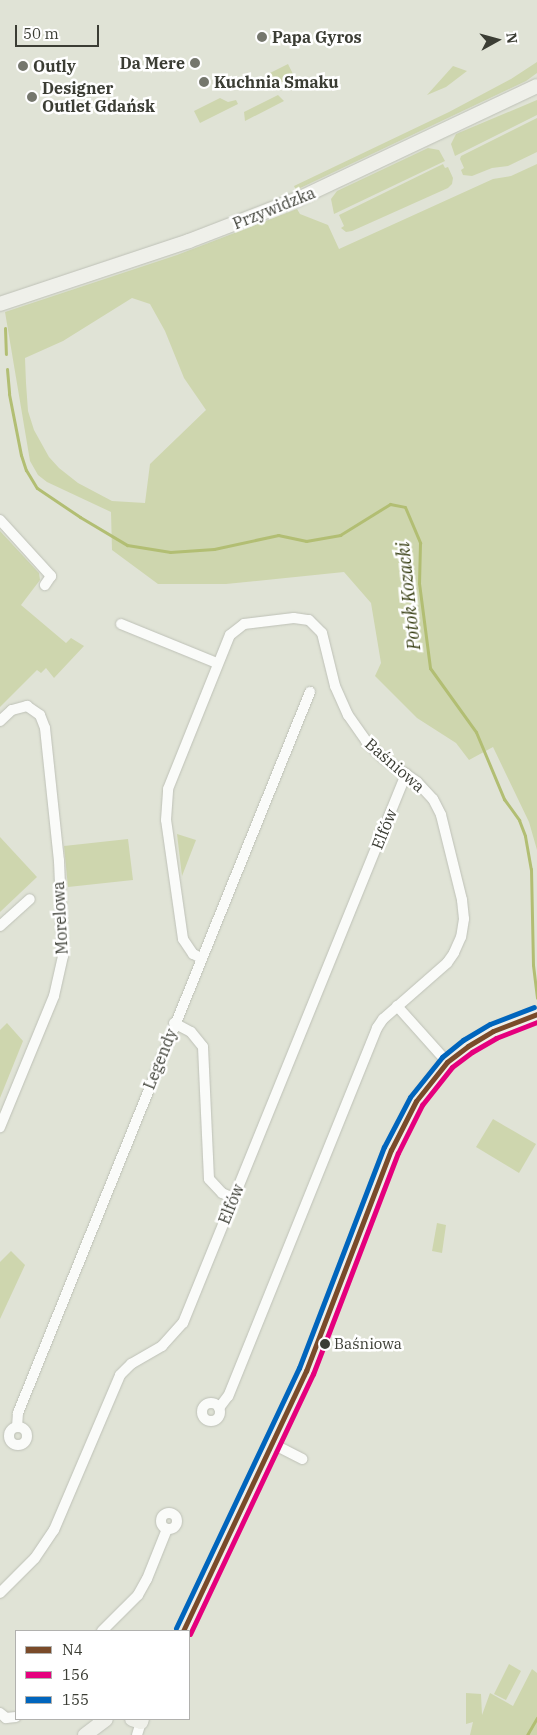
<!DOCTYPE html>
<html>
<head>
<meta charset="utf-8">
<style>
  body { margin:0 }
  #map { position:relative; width:537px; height:1735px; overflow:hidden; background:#e0e3d6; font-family:"IBM Plex Serif",serif }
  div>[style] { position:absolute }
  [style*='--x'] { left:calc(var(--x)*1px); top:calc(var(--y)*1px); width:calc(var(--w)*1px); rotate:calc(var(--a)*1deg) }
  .green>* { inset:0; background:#ced6ae }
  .stream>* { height:3px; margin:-1.5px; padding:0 1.5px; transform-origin:1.5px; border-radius:1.5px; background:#b2be73 }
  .roads { filter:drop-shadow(0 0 1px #bec1b7) drop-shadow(0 0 1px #bec1b7) }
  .street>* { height:10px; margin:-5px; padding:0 5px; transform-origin:5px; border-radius:5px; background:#fafbf9 }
  .street>.ring { margin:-5px; padding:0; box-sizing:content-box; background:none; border:10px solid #fafbf9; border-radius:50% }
  .secondary>* { height:14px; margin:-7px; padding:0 7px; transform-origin:7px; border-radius:7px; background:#eff0ea }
  .bus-1>* { height:5px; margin:-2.5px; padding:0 2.5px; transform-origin:2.5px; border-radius:2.5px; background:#7a4b2a }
  .bus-2>* { height:5px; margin:-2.5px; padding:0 2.5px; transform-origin:2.5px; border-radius:2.5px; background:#e5007d }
  .bus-3>* { height:5px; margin:-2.5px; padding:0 2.5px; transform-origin:2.5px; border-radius:2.5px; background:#0065bd }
  .dots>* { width:14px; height:14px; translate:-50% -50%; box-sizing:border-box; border:2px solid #fff; border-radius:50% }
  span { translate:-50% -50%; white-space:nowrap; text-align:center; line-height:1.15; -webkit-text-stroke:5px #fff; paint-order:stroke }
  .bus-label { font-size:15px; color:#3b3d34 }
  .left { translate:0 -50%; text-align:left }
  .poi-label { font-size:16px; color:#3b3d34; font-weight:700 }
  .right { translate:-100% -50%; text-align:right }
  .street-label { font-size:16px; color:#3b3d34 }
  .water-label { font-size:18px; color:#373e13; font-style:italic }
  .legend { position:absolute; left:15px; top:1630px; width:175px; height:90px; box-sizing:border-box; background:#fff; border:1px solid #b1b1ae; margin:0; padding:6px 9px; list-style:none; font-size:15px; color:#3b3d34 }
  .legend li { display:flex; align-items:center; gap:10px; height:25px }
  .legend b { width:25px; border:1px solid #b1b1ae }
  .north { position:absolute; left:472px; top:15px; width:50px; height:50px; -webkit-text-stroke:4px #fff; paint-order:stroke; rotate:83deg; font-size:14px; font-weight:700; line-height:20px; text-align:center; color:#3b3d34 }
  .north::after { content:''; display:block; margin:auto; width:18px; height:22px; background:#3b3d34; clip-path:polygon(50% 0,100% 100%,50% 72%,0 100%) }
  .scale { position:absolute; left:15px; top:25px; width:84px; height:22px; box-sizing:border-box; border:2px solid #3b3d34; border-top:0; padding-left:6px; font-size:15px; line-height:18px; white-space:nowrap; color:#3b3d34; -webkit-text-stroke:4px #fff; paint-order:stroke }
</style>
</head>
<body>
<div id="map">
  <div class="green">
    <i style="clip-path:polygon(537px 62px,537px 73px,526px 81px,296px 190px,294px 186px,449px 112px,511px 79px)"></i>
    <i style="clip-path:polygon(288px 64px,294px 76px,264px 91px,262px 87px,270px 80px,270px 73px)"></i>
    <i style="clip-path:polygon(453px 66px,467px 71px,446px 87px,427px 95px)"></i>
    <i style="clip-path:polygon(278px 95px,284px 101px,245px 121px,244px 112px)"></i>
    <i style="clip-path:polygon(220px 98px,228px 102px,236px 100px,238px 104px,200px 123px,194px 111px)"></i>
    <i style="clip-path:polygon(537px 100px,537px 115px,455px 156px,451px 144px,456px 134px)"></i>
    <i style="clip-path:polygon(537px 118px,537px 152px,508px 166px,492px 168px,472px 176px,463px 175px,461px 170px,464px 168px,460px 159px,461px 156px)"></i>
    <i style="clip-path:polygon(428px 148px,439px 150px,445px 161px,334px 214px,331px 199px,337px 191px)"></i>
    <i style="clip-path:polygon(443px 164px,445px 168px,448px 167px,453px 178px,452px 184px,448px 188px,352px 231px,346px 232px,341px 228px,344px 226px,339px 215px)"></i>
    <i style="clip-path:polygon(evenodd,537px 164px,537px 850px,529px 822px,493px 747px,469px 760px,456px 743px,417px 718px,375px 676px,381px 663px,371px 603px,344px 572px,226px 584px,158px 584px,112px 550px,111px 512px,47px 482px,38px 475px,30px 461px,5px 312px,177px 255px,297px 209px,300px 214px,328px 225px,339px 249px,493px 179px,511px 176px,537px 164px,132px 298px,150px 304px,165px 331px,184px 378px,206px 410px,150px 464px,145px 503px,112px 501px,78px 483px,59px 468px,49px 457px,34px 430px,28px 411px,26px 383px,25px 358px,63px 341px,132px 298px)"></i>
    <i style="clip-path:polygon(0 531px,39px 573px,40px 580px,21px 605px,66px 643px,71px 638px,84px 646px,54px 678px,46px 668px,41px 673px,37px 670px,0 707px)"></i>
    <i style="clip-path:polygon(177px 834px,196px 840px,182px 876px)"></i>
    <i style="clip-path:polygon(0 837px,37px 877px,0 912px)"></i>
    <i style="clip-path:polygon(128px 839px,133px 880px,68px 887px,64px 846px)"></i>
    <i style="clip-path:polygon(7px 1023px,23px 1041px,0 1098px,0 1030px)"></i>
    <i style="clip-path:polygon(493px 1119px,536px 1144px,519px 1173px,476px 1147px)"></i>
    <i style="clip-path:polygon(437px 1223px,446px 1225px,442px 1253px,432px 1251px)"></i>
    <i style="clip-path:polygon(11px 1251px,25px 1265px,0 1319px,0 1262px)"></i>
    <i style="clip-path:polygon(509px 1664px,521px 1671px,506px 1700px,494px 1694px)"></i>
    <i style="clip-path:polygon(532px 1669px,537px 1673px,537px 1735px,470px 1735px,473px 1722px,466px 1724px,466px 1693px,481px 1694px,482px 1715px,490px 1693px,513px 1706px)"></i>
  </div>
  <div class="stream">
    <i style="--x:5;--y:328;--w:26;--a:88"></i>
    <i style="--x:7;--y:369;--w:25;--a:85"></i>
    <i style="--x:9;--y:394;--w:62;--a:78.9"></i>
    <i style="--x:21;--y:455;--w:16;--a:72"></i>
    <i style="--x:26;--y:470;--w:21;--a:59"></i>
    <i style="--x:37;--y:488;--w:52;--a:34"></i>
    <i style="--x:80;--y:517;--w:55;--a:30.8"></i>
    <i style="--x:127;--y:545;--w:44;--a:9.2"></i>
    <i style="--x:170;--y:552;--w:44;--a:-3.9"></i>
    <i style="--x:214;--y:549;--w:66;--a:-12.3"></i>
    <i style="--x:278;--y:535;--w:29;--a:12"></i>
    <i style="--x:306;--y:541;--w:35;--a:-10"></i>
    <i style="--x:340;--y:535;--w:59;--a:-31.8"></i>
    <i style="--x:390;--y:504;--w:15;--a:11"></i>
    <i style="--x:405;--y:507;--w:39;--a:67"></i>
    <i style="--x:420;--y:543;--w:40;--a:91.4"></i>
    <i style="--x:419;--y:583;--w:86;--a:82.6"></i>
    <i style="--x:430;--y:668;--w:79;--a:54.3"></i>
    <i style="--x:476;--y:732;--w:73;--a:67.3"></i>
    <i style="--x:504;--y:799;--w:26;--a:54"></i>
    <i style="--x:519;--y:820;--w:17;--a:69"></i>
    <i style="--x:525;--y:836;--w:34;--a:80"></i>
    <i style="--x:531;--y:869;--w:96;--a:88.8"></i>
    <i style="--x:533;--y:965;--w:33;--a:83"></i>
    <i style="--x:527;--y:1735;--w:20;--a:-60"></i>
  </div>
  <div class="roads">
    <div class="street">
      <i style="--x:0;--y:520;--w:76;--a:47.7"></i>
      <i style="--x:51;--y:576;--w:11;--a:124"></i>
      <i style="--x:121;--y:624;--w:104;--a:22.1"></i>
      <i style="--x:0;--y:721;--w:16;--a:-43"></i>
      <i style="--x:12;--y:710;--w:16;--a:-15"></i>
      <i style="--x:27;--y:706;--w:16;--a:35"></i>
      <i style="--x:40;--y:715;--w:14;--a:69"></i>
      <i style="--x:45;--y:728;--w:134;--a:84"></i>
      <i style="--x:59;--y:861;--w:95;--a:87.6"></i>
      <i style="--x:63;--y:956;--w:41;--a:102.7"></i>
      <i style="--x:54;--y:996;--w:142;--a:112.4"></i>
      <i style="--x:0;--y:926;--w:40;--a:-42"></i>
      <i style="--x:201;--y:958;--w:9;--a:-153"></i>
      <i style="--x:193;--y:954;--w:18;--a:-124"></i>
      <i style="--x:183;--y:939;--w:120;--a:-98.1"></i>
      <i style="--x:166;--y:820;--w:31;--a:-86"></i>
      <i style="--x:168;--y:789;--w:166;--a:-68.1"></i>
      <i style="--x:230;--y:635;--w:18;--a:-38"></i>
      <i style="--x:244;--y:624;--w:50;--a:-6.8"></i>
      <i style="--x:294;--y:618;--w:15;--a:8"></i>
      <i style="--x:309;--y:620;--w:18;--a:45"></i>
      <i style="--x:322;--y:633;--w:55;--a:76.2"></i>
      <i style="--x:335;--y:686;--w:32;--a:66"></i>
      <i style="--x:348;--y:715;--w:32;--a:55"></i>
      <i style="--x:366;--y:741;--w:24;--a:45"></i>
      <i style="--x:383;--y:758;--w:42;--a:35.2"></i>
      <i style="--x:417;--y:782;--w:23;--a:47"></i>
      <i style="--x:433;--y:799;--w:18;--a:63"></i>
      <i style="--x:441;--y:815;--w:88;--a:76.1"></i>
      <i style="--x:462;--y:900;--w:19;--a:84"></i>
      <i style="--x:464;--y:919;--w:18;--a:99"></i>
      <i style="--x:461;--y:937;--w:17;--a:114"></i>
      <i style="--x:454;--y:953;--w:12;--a:125"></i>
      <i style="--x:447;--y:963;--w:85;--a:138.8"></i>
      <i style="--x:383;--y:1019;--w:11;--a:124"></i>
      <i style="--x:377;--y:1028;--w:397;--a:112"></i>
      <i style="--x:228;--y:1396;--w:15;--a:127"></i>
      <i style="--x:397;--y:1006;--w:75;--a:48.2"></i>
      <i style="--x:174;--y:1023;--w:19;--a:28"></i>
      <i style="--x:191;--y:1032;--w:19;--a:51"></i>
      <i style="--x:203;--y:1047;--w:132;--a:87.4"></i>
      <i style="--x:209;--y:1179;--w:19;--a:47"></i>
      <i style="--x:222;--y:1193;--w:12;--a:24"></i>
      <i class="ring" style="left:202px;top:1403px;width:8px;height:8px"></i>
      <i class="ring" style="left:9px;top:1427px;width:8px;height:8px"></i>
      <i style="--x:17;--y:1427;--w:14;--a:-86"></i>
      <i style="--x:18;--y:1413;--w:778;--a:-67.95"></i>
      <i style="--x:273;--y:1444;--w:33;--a:27"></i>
      <i class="ring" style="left:161px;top:1513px;width:6px;height:6px"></i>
      <i style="--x:0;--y:1593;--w:49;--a:-45"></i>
      <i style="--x:35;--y:1558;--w:34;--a:-56"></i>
      <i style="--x:54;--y:1530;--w:168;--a:-66.9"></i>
      <i style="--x:120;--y:1375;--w:16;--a:-45"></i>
      <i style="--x:131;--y:1364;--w:36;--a:-30"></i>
      <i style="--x:162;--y:1346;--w:31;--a:-48"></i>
      <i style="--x:183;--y:1323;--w:593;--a:-67.89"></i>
      <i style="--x:102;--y:1631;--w:51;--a:-45"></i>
      <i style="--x:138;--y:1595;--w:18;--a:-61"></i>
      <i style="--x:147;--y:1579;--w:54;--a:-68.2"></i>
      <i style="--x:0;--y:1713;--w:8;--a:40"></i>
      <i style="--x:6;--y:1718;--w:10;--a:-6"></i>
      <i style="--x:137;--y:1735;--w:14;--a:-73"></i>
    </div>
    <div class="secondary">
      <i style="--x:0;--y:304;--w:199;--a:-18.4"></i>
      <i style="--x:189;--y:241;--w:117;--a:-21.1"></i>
      <i style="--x:298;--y:199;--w:264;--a:-25.3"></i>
      <i style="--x:183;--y:1631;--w:288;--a:-64.7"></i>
      <i style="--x:306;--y:1371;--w:237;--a:-69"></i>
      <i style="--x:391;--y:1150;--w:55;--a:-63"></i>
      <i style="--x:416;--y:1101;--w:50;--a:-51.5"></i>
      <i style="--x:447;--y:1062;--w:26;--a:-37"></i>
      <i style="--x:468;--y:1046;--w:29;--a:-31"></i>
      <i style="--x:493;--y:1031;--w:47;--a:-21.1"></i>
      <i style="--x:132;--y:1719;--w:9;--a:18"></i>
      <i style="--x:141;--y:1722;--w:3;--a:-72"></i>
      <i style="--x:85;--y:1735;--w:26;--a:-37"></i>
    </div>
  </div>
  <div class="bus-1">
    <i style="--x:183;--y:1631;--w:288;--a:-64.7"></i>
    <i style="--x:306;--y:1371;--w:237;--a:-69"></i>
    <i style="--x:391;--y:1150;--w:55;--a:-63"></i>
    <i style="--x:416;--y:1101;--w:50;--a:-51.5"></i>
    <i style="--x:447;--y:1062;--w:26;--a:-37"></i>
    <i style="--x:468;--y:1046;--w:29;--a:-31"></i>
    <i style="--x:493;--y:1031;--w:47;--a:-21.1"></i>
  </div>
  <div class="bus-2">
    <i style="--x:190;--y:1634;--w:288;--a:-64.7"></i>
    <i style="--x:313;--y:1374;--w:237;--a:-69"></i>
    <i style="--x:398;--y:1153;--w:54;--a:-63.4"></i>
    <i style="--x:422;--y:1105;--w:48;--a:-51.7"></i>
    <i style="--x:452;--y:1067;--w:25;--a:-37"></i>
    <i style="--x:472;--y:1052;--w:28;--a:-30"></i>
    <i style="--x:496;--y:1038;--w:44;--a:-21.3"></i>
  </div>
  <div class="bus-3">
    <i style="--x:176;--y:1628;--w:288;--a:-64.7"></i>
    <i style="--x:299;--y:1368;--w:237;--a:-69"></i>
    <i style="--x:384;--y:1147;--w:56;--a:-62.5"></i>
    <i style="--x:410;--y:1097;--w:51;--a:-51.3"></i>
    <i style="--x:442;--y:1057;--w:27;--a:-39"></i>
    <i style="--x:463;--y:1040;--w:31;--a:-31"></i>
    <i style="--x:490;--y:1024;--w:47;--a:-21.1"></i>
  </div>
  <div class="dots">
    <i style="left:262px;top:37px;background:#75776d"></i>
    <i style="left:195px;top:63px;background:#75776d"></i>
    <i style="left:23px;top:66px;background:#75776d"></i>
    <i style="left:204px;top:82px;background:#75776d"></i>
    <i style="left:32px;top:97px;background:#75776d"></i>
    <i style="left:325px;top:1344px;background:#3b3d34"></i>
  </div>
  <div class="bus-label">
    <span class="left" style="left:334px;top:1344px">Baśniowa</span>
  </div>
  <div class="poi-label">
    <span class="left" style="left:272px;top:37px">Papa Gyros</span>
    <span class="right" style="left:185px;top:63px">Da Mere</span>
    <span class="left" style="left:33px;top:66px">Outly</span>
    <span class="left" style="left:214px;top:82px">Kuchnia Smaku</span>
    <span class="left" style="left:42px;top:97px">Designer<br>Outlet Gdańsk</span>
  </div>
  <div class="street-label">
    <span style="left:274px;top:208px;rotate:-22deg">Przywidzka</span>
    <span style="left:395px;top:765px;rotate:41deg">Baśniowa</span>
    <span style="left:384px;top:829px;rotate:-68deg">Elfów</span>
    <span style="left:60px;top:918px;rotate:-93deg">Morelowa</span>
    <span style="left:160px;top:1059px;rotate:-68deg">Legendy</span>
    <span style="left:231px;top:1204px;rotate:-68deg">Elfów</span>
  </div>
  <div class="water-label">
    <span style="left:409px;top:596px;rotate:-96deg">Potok Kozacki</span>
  </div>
  <ul class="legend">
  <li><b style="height:6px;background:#7a4b2a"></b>N4</li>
  <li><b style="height:6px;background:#e5007d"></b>156</li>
  <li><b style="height:6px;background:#0065bd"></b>155</li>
  </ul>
  <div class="north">N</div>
  <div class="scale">50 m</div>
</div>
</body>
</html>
